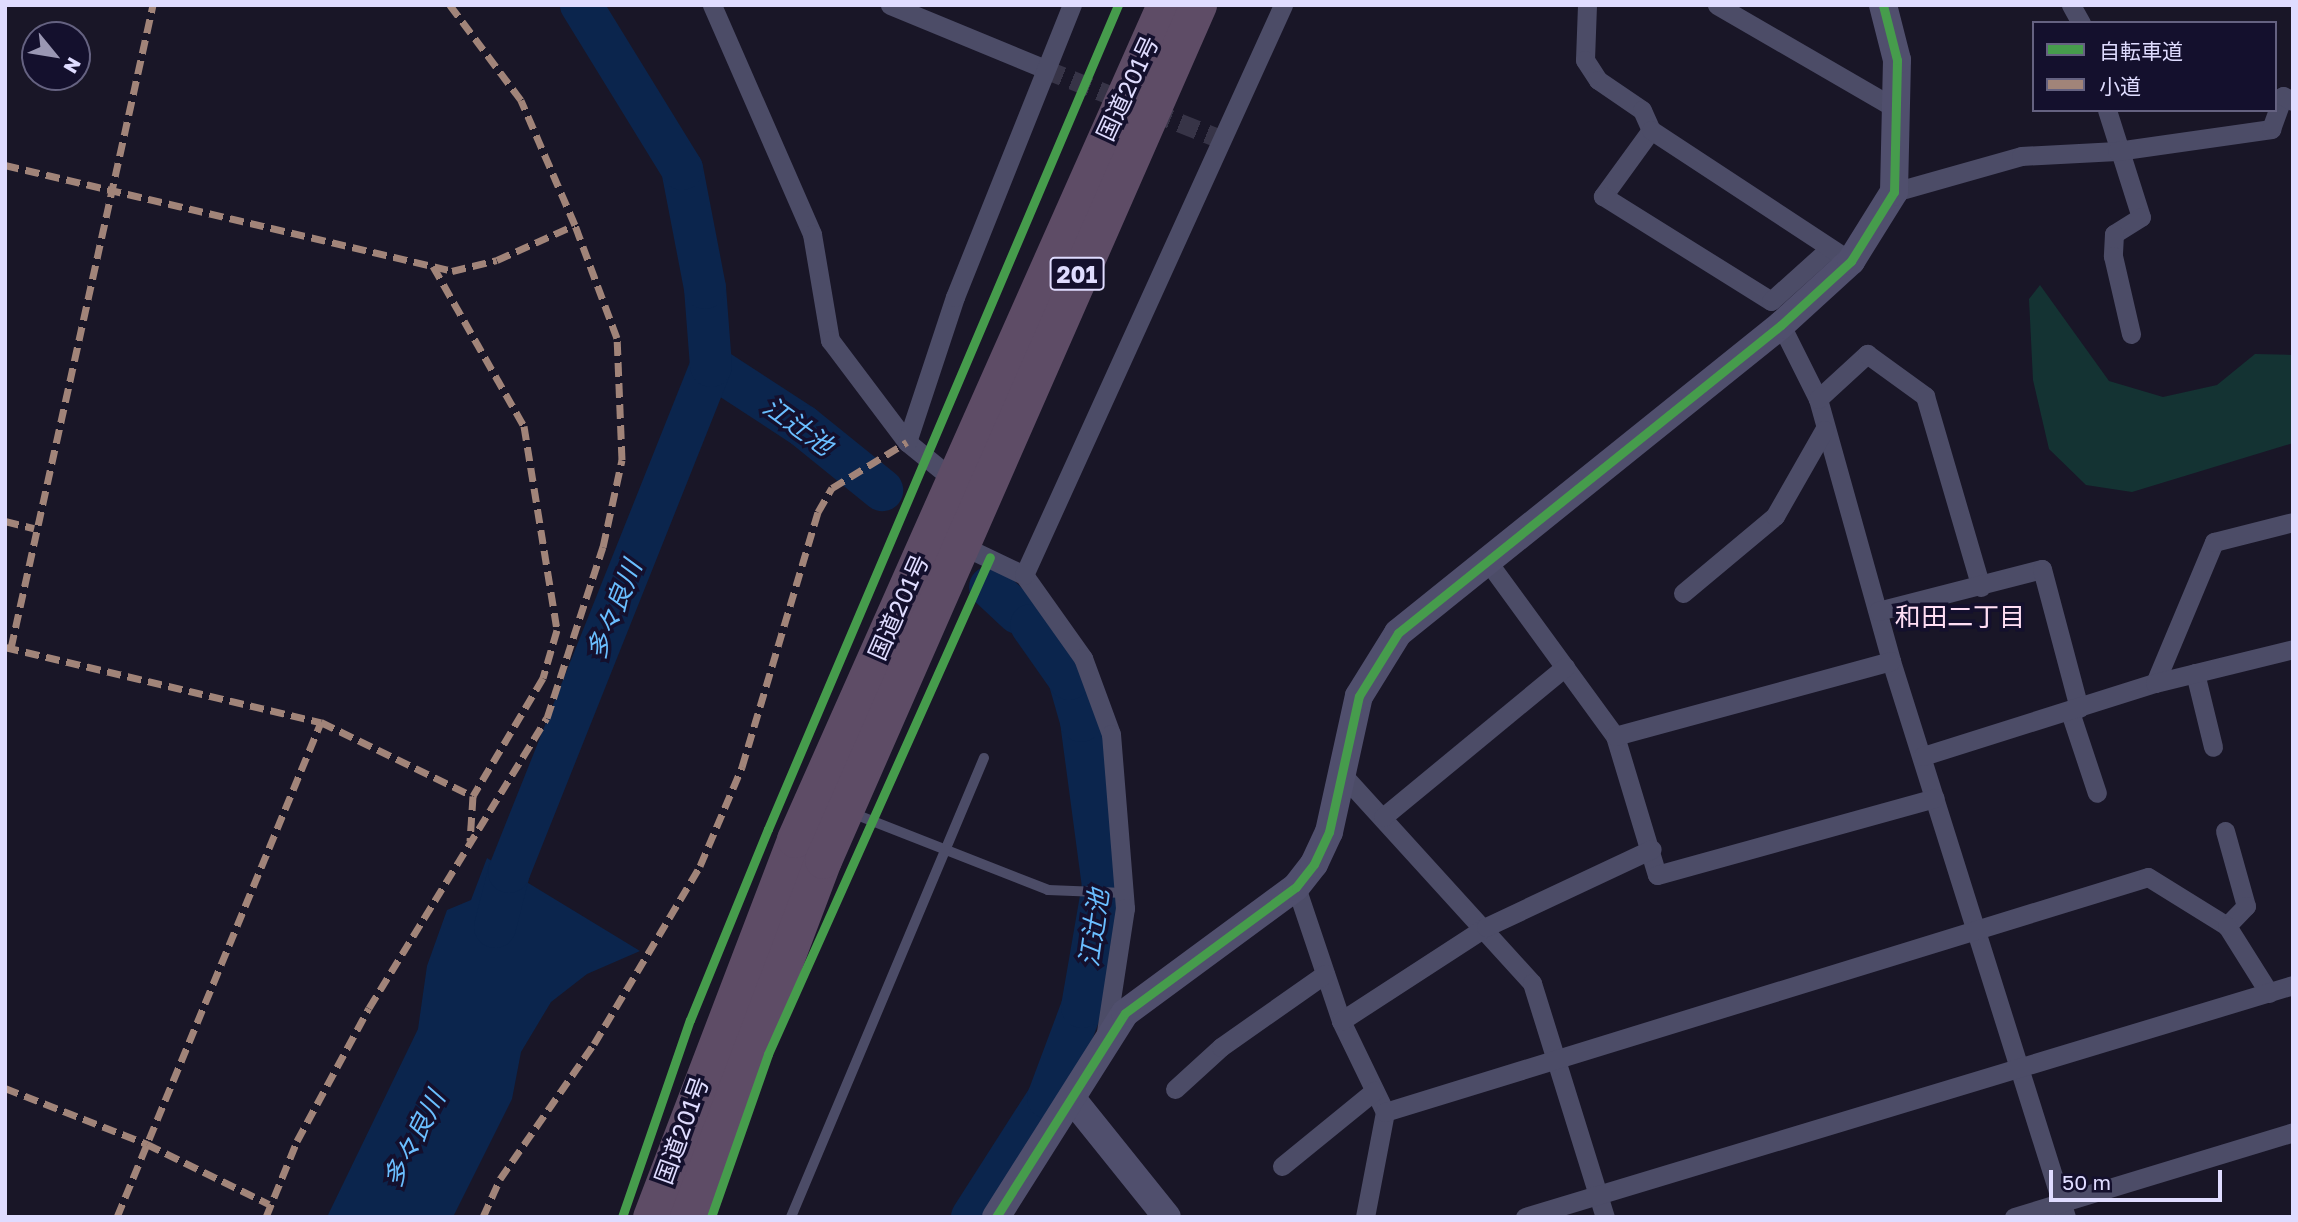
<!DOCTYPE html>
<html>
<head>
<meta charset="utf-8">
<style>
  body { margin:0 }
  #map { position:relative; width:2298px; height:1222px; overflow:hidden; background:#191627; font-family:"Golos Text","Noto Sans JP",sans-serif }
  div>[style] { position:absolute }
  [style*='--x'] { left:calc(var(--x)*1px); top:calc(var(--y)*1px); width:calc(var(--w)*1px); rotate:calc(var(--a)*1deg) }
  .green>* { inset:0; background:#143333 }
  .water>* { inset:0; background:#0b254d }
  .river>* { height:42px; margin:-21px; padding:0 21px; transform-origin:21px; border-radius:21px; background:#0b254d }
  .street-tunnel>* { height:19px; margin-top:-9.5px; transform-origin:0; background:repeating-linear-gradient(90deg,#373447 0 19px,transparent 0 29px) }
  .lane>* { height:10px; margin:-5px; padding:0 5px; transform-origin:5px; border-radius:5px; background:#4c4c67 }
  .street>* { height:19px; margin:-9.5px; padding:0 9.5px; transform-origin:9.5px; border-radius:9.5px; background:#4c4c67 }
  .secondary>* { height:28px; margin:-14px; padding:0 14px; transform-origin:14px; border-radius:14px; background:#504f6d }
  .highway>* { height:37px; margin:-18.5px; padding:0 18.5px; transform-origin:18.5px; border-radius:18.5px; background:#5e4c66 }
  .quiet>* { height:7px; margin-top:-3.5px; transform-origin:0; background:repeating-linear-gradient(90deg,#a18479 0 14px,transparent 0 21px) }
  .cycleway>* { height:9px; margin:-4.5px; padding:0 4.5px; transform-origin:4.5px; border-radius:4.5px; background:#469c4c }
  span { translate:-50% -50%; white-space:nowrap; text-align:center; line-height:1.15; -webkit-text-stroke:7px #14102d; paint-order:stroke }
  .shield-label span { padding:2px 5px; background:#14102d; border:2px solid; border-radius:5px; -webkit-text-stroke-width:0 }
  .shield-label { font-size:23px; color:#dfdcff; font-weight:700 }
  .street-label { font-size:24px; color:#dfdcff }
  .water-label { font-size:26px; color:#6abeff; font-style:italic }
  .neighbourhood-label { font-size:26px; color:#ffdef4 }
  .frame { position:absolute; inset:0; border:7px solid #dfdcff; pointer-events:none }
  .legend { position:absolute; left:2032px; top:21px; width:245px; height:91px; box-sizing:border-box; background:#14102d; border:2px solid #656281; margin:0; padding:9px 12px; list-style:none; font-size:21px; color:#dfdcff }
  .legend li { display:flex; align-items:center; gap:14px; height:35px }
  .legend b { width:35px; border:2px solid #656281 }
  .north { position:absolute; left:21px; top:21px; width:70px; height:70px; box-sizing:border-box; background:#14102d; border:2px solid #656281; border-radius:50%; rotate:120deg; font-size:19px; font-weight:700; line-height:28px; text-align:center; color:#dfdcff }
  .north::after { content:''; display:block; margin:auto; width:24px; height:32px; background:#9a97b3; clip-path:polygon(50% 0,100% 100%,50% 72%,0 100%) }
  .scale { position:absolute; left:2049px; top:1170px; width:173px; height:32px; box-sizing:border-box; border:4px solid #dfdcff; border-top:0; padding-left:9px; font-size:21px; line-height:24px; white-space:nowrap; color:#dfdcff; -webkit-text-stroke:5px #14102d; paint-order:stroke }
</style>
</head>
<body>
<div id="map">
  <div class="green">
    <i style="clip-path:polygon(2040px 285px,2109px 381px,2163px 397px,2217px 385px,2255px 354px,2293px 355px,2293px 443px,2132px 492px,2086px 485px,2049px 449px,2033px 380px,2029px 299px)"></i>
  </div>
  <div class="water">
    <i style="clip-path:polygon(487px 858px,640px 951px,587px 974px,551px 1002px,521px 1052px,512px 1099px,453px 1217px,327px 1217px,418px 1029px,427px 966px,447px 910px,471px 900px)"></i>
  </div>
  <div class="river">
    <i style="--x:711;--y:366;--w:110;--a:33.1"></i>
    <i style="--x:803;--y:426;--w:102;--a:39"></i>
    <i style="--x:990;--y:587;--w:38;--a:43"></i>
    <i style="--x:495;--y:927;--w:57;--a:-75.7"></i>
    <i style="--x:509;--y:872;--w:545;--a:-68.24"></i>
    <i style="--x:711;--y:366;--w:78;--a:-94.4"></i>
    <i style="--x:705;--y:288;--w:121;--a:-100.9"></i>
    <i style="--x:682;--y:169;--w:193;--a:-121.6"></i>
    <i style="--x:972;--y:1217;--w:141;--a:-57.4"></i>
    <i style="--x:1048;--y:1098;--w:97;--a:-69.5"></i>
    <i style="--x:1082;--y:1007;--w:123;--a:-80.2"></i>
    <i style="--x:1103;--y:886;--w:166;--a:-97.6"></i>
    <i style="--x:1081;--y:721;--w:44;--a:-105.9"></i>
    <i style="--x:1069;--y:679;--w:66;--a:-125.1"></i>
  </div>
  <div class="street-tunnel">
    <i style="--x:1045;--y:69;--w:186;--a:21.7"></i>
  </div>
  <div class="lane">
    <i style="--x:852;--y:813;--w:211;--a:21.4"></i>
    <i style="--x:1048;--y:890;--w:76;--a:2.3"></i>
    <i style="--x:791;--y:1217;--w:498;--a:-67.2"></i>
  </div>
  <div class="street">
    <i style="--x:712;--y:5;--w:250;--a:66.4"></i>
    <i style="--x:812;--y:234;--w:108;--a:80.4"></i>
    <i style="--x:830;--y:340;--w:128;--a:53"></i>
    <i style="--x:907;--y:442;--w:60;--a:39"></i>
    <i style="--x:890;--y:5;--w:168;--a:22.4"></i>
    <i style="--x:1587;--y:5;--w:55;--a:92.1"></i>
    <i style="--x:1585;--y:60;--w:24;--a:57"></i>
    <i style="--x:1598;--y:80;--w:53;--a:34.3"></i>
    <i style="--x:1642;--y:110;--w:22;--a:66"></i>
    <i style="--x:1651;--y:130;--w:82;--a:126"></i>
    <i style="--x:1603;--y:196;--w:198;--a:32"></i>
    <i style="--x:1771;--y:301;--w:79;--a:-41.9"></i>
    <i style="--x:1717;--y:5;--w:209;--a:30.1"></i>
    <i style="--x:2071;--y:5;--w:21;--a:61"></i>
    <i style="--x:2107;--y:110;--w:112;--a:72.4"></i>
    <i style="--x:2141;--y:217;--w:32;--a:148"></i>
    <i style="--x:2114;--y:234;--w:22;--a:93"></i>
    <i style="--x:2113;--y:256;--w:80;--a:77"></i>
    <i style="--x:1651;--y:130;--w:227;--a:33.3"></i>
    <i style="--x:1894;--y:192;--w:132;--a:-15.8"></i>
    <i style="--x:2021;--y:156;--w:96;--a:-3"></i>
    <i style="--x:2117;--y:151;--w:156;--a:-8.1"></i>
    <i style="--x:2271;--y:129;--w:35;--a:-70"></i>
    <i style="--x:2283;--y:96;--w:11;--a:27"></i>
    <i style="--x:1781;--y:325;--w:83;--a:63.4"></i>
    <i style="--x:1818;--y:399;--w:272;--a:74.4"></i>
    <i style="--x:1891;--y:661;--w:583;--a:72.53"></i>
    <i style="--x:1818;--y:399;--w:67;--a:-42.6"></i>
    <i style="--x:1867;--y:354;--w:72;--a:35.9"></i>
    <i style="--x:1925;--y:396;--w:199;--a:73.7"></i>
    <i style="--x:907;--y:442;--w:153;--a:-71.7"></i>
    <i style="--x:955;--y:297;--w:315;--a:-68.2"></i>
    <i style="--x:961;--y:545;--w:70;--a:25.5"></i>
    <i style="--x:1024;--y:575;--w:102;--a:54.6"></i>
    <i style="--x:1083;--y:658;--w:81;--a:69.8"></i>
    <i style="--x:1111;--y:734;--w:175;--a:85.4"></i>
    <i style="--x:1125;--y:908;--w:132;--a:98.7"></i>
    <i style="--x:1488;--y:562;--w:215;--a:53.9"></i>
    <i style="--x:1615;--y:736;--w:145;--a:73.2"></i>
    <i style="--x:1657;--y:875;--w:288;--a:-15.5"></i>
    <i style="--x:1024;--y:575;--w:626;--a:-65.56"></i>
    <i style="--x:1683;--y:593;--w:120;--a:-39.9"></i>
    <i style="--x:1775;--y:516;--w:99;--a:-60.3"></i>
    <i style="--x:1878;--y:611;--w:169;--a:-14.4"></i>
    <i style="--x:2042;--y:569;--w:144;--a:75.1"></i>
    <i style="--x:2195;--y:673;--w:76;--a:76.3"></i>
    <i style="--x:2155;--y:683;--w:153;--a:-67.3"></i>
    <i style="--x:2214;--y:542;--w:81;--a:-14.2"></i>
    <i style="--x:2070;--y:712;--w:85;--a:71.6"></i>
    <i style="--x:1615;--y:736;--w:286;--a:-15.2"></i>
    <i style="--x:1923;--y:756;--w:243;--a:-17.5"></i>
    <i style="--x:2155;--y:683;--w:142;--a:-13.8"></i>
    <i style="--x:1341;--y:773;--w:284;--a:47.7"></i>
    <i style="--x:1532;--y:983;--w:245;--a:72.7"></i>
    <i style="--x:1383;--y:817;--w:236;--a:-39.5"></i>
    <i style="--x:2225;--y:831;--w:78;--a:74.4"></i>
    <i style="--x:2246;--y:906;--w:28;--a:134"></i>
    <i style="--x:1296;--y:887;--w:141;--a:71.4"></i>
    <i style="--x:1341;--y:1021;--w:101;--a:64.2"></i>
    <i style="--x:1385;--y:1112;--w:107;--a:100.8"></i>
    <i style="--x:1341;--y:1021;--w:173;--a:-33"></i>
    <i style="--x:1486;--y:927;--w:183;--a:-25.2"></i>
    <i style="--x:1175;--y:1089;--w:62;--a:-42.4"></i>
    <i style="--x:1221;--y:1047;--w:127;--a:-35.1"></i>
    <i style="--x:1385;--y:1112;--w:798;--a:-17.12"></i>
    <i style="--x:2148;--y:877;--w:93;--a:31.8"></i>
    <i style="--x:2227;--y:926;--w:79;--a:57.9"></i>
    <i style="--x:1282;--y:1166;--w:119;--a:-39.2"></i>
    <i style="--x:1525;--y:1217;--w:802;--a:-16.81"></i>
    <i style="--x:2014;--y:1217;--w:292;--a:-16.9"></i>
  </div>
  <div class="secondary">
    <i style="--x:1073;--y:1100;--w:150;--a:51.2"></i>
    <i style="--x:996;--y:1217;--w:241;--a:-57.7"></i>
    <i style="--x:1125;--y:1013;--w:212;--a:-36.4"></i>
    <i style="--x:1296;--y:887;--w:29;--a:-52"></i>
    <i style="--x:1314;--y:864;--w:35;--a:-65"></i>
    <i style="--x:1329;--y:832;--w:139;--a:-77.6"></i>
    <i style="--x:1359;--y:696;--w:74;--a:-58.2"></i>
    <i style="--x:1398;--y:633;--w:491;--a:-38.8"></i>
    <i style="--x:1781;--y:325;--w:95;--a:-42.4"></i>
    <i style="--x:1851;--y:261;--w:81;--a:-58.1"></i>
    <i style="--x:1894;--y:192;--w:132;--a:-88.7"></i>
    <i style="--x:1897;--y:60;--w:57;--a:-104.3"></i>
  </div>
  <div class="highway">
    <i style="--x:651;--y:1217;--w:404;--a:-69.1"></i>
    <i style="--x:795;--y:839;--w:912;--a:-66.08"></i>
    <i style="--x:688;--y:1217;--w:382;--a:-69.3"></i>
    <i style="--x:823;--y:860;--w:934;--a:-66.32"></i>
  </div>
  <div class="quiet">
    <i style="--x:5;--y:165;--w:459;--a:13.3"></i>
    <i style="--x:452;--y:271;--w:46;--a:-13.7"></i>
    <i style="--x:497;--y:260;--w:85;--a:-24.2"></i>
    <i style="--x:433;--y:266;--w:184;--a:60.4"></i>
    <i style="--x:524;--y:426;--w:207;--a:80.8"></i>
    <i style="--x:557;--y:630;--w:50;--a:106.3"></i>
    <i style="--x:543;--y:678;--w:137;--a:120.7"></i>
    <i style="--x:5;--y:521;--w:30;--a:14"></i>
    <i style="--x:5;--y:647;--w:325;--a:13.4"></i>
    <i style="--x:321;--y:722;--w:169;--a:26"></i>
    <i style="--x:473;--y:796;--w:45;--a:93.8"></i>
    <i style="--x:11;--y:648;--w:658;--a:-77.55"></i>
    <i style="--x:5;--y:1088;--w:153;--a:21.5"></i>
    <i style="--x:147;--y:1144;--w:136;--a:26.2"></i>
    <i style="--x:117;--y:1217;--w:535;--a:-67.6"></i>
    <i style="--x:266;--y:1217;--w:82;--a:-67.8"></i>
    <i style="--x:297;--y:1141;--w:151;--a:-61.6"></i>
    <i style="--x:369;--y:1008;--w:340;--a:-58.5"></i>
    <i style="--x:547;--y:718;--w:180;--a:-71.9"></i>
    <i style="--x:603;--y:547;--w:89;--a:-77.7"></i>
    <i style="--x:622;--y:460;--w:122;--a:-92.3"></i>
    <i style="--x:617;--y:338;--w:121;--a:-110.4"></i>
    <i style="--x:575;--y:225;--w:136;--a:-113.4"></i>
    <i style="--x:521;--y:100;--w:119;--a:-126.8"></i>
    <i style="--x:483;--y:1217;--w:42;--a:-65.9"></i>
    <i style="--x:500;--y:1179;--w:165;--a:-55.2"></i>
    <i style="--x:594;--y:1044;--w:207;--a:-59.2"></i>
    <i style="--x:700;--y:866;--w:108;--a:-67"></i>
    <i style="--x:742;--y:767;--w:266;--a:-73.4"></i>
    <i style="--x:818;--y:512;--w:28;--a:-60"></i>
    <i style="--x:832;--y:488;--w:88;--a:-31.5"></i>
  </div>
  <div class="cycleway">
    <i style="--x:622;--y:1217;--w:208;--a:-71"></i>
    <i style="--x:690;--y:1020;--w:206;--a:-67.8"></i>
    <i style="--x:768;--y:829;--w:895;--a:-66.99"></i>
    <i style="--x:711;--y:1217;--w:173;--a:-70.7"></i>
    <i style="--x:768;--y:1054;--w:544;--a:-65.93"></i>
    <i style="--x:996;--y:1217;--w:241;--a:-57.7"></i>
    <i style="--x:1125;--y:1013;--w:212;--a:-36.4"></i>
    <i style="--x:1296;--y:887;--w:29;--a:-52"></i>
    <i style="--x:1314;--y:864;--w:35;--a:-65"></i>
    <i style="--x:1329;--y:832;--w:139;--a:-77.6"></i>
    <i style="--x:1359;--y:696;--w:74;--a:-58.2"></i>
    <i style="--x:1398;--y:633;--w:491;--a:-38.8"></i>
    <i style="--x:1781;--y:325;--w:95;--a:-42.4"></i>
    <i style="--x:1851;--y:261;--w:81;--a:-58.1"></i>
    <i style="--x:1894;--y:192;--w:132;--a:-88.7"></i>
    <i style="--x:1897;--y:60;--w:57;--a:-104.3"></i>
  </div>
  <div class="shield-label">
    <span style="left:1077px;top:274px">201</span>
  </div>
  <div class="street-label">
    <span style="left:1127px;top:88px;rotate:-65deg">国道201号</span>
    <span style="left:898px;top:607px;rotate:-66deg">国道201号</span>
    <span style="left:681px;top:1130px;rotate:-70deg">国道201号</span>
  </div>
  <div class="water-label">
    <span style="left:798px;top:426px;rotate:36deg">江辻池</span>
    <span style="left:614px;top:610px;rotate:-68deg">多々良川</span>
    <span style="left:1094px;top:928px;rotate:-82deg">江辻池</span>
    <span style="left:414px;top:1139px;rotate:-63deg">多々良川</span>
  </div>
  <div class="neighbourhood-label">
    <span style="left:1960px;top:617px">和田二丁目</span>
  </div>
  <div class="frame"></div>
  <ul class="legend">
  <li><b style="height:9px;background:#469c4c"></b>自転車道</li>
  <li><b style="height:9px;background:#a18479"></b>小道</li>
  </ul>
  <div class="north">N</div>
  <div class="scale">50 m</div>
</div>
</body>
</html>
